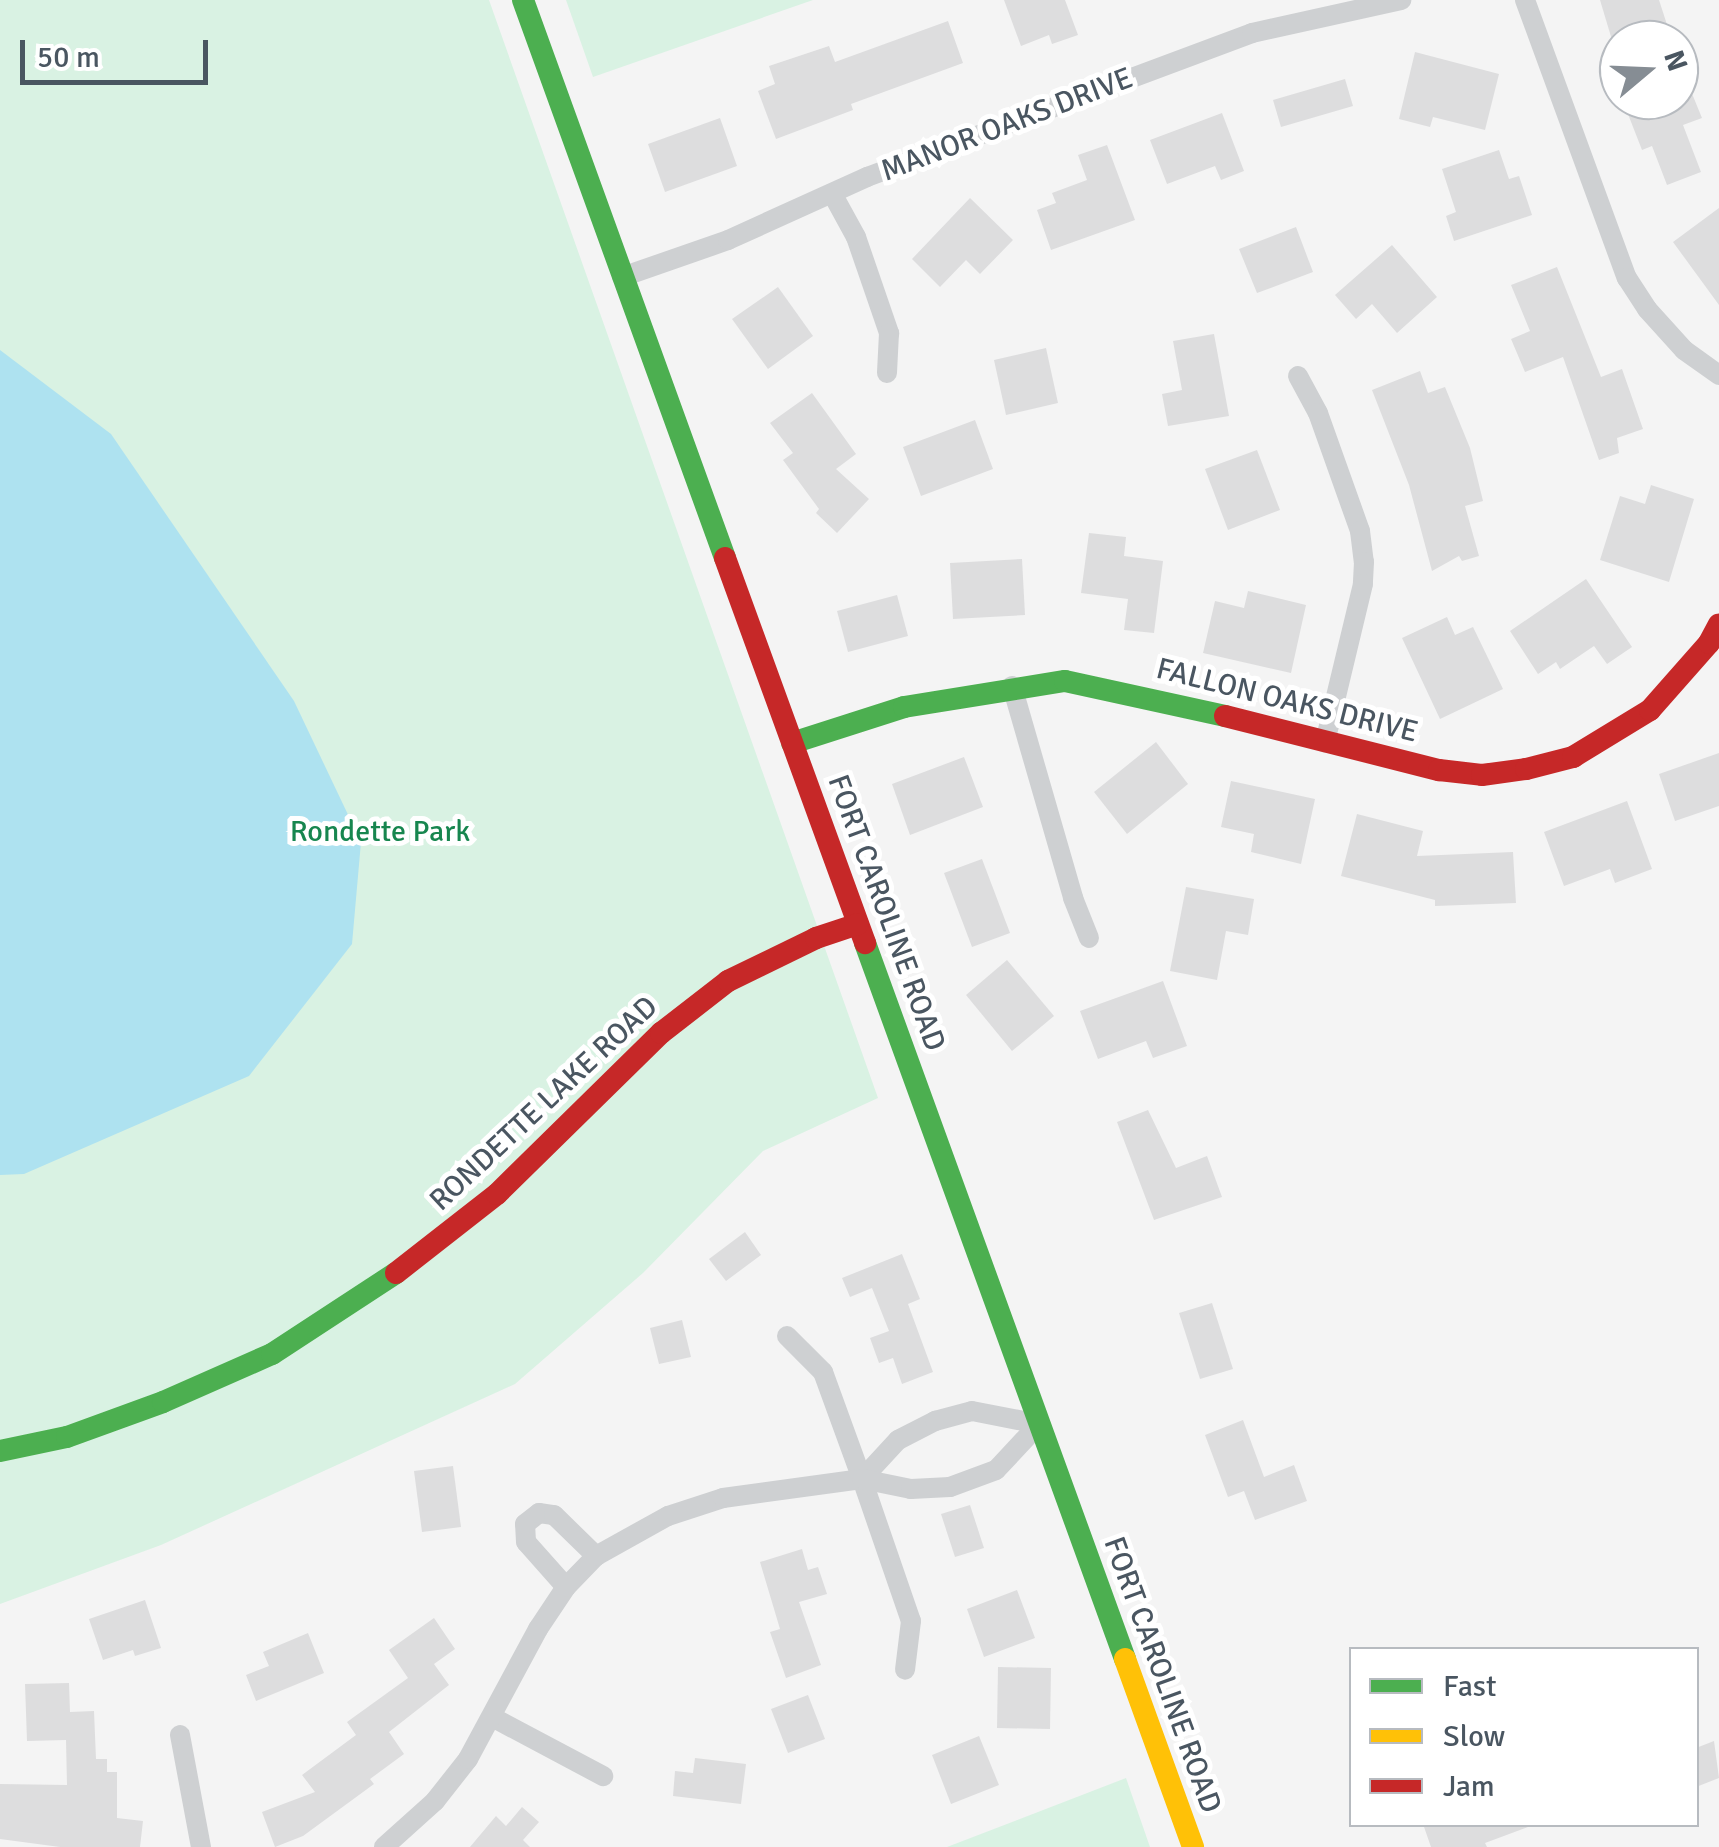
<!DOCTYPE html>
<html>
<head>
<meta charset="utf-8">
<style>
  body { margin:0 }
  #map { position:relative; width:1719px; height:1847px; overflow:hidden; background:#f4f4f4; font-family:Signika,sans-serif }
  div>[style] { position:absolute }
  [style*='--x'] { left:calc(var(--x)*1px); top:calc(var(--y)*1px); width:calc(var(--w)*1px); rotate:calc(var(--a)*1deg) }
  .green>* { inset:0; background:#d9f2e3 }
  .water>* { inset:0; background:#aee2f0 }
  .building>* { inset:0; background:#ddddde }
  .street>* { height:20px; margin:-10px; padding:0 10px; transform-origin:10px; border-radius:10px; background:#ced0d2 }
  .fast>* { height:22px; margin:-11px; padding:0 11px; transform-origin:11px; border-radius:11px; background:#4caf50 }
  .slow>* { height:22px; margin:-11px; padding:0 11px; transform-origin:11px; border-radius:11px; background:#ffc107 }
  .jam>* { height:22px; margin:-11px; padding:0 11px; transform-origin:11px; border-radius:11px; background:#c62828 }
  span { translate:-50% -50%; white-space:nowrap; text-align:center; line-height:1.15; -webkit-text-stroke:10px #fff; paint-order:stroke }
  .street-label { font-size:30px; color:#4a5661 }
  .park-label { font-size:30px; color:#17864f }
  .legend { position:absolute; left:1349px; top:1647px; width:350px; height:180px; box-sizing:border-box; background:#fff; border:2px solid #b7bbc0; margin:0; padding:12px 18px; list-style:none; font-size:30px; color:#4a5661 }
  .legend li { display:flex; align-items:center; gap:20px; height:50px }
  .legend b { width:50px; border:2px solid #b7bbc0 }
  .north { position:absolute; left:1599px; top:20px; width:100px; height:100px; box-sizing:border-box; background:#fff; border:2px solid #b7bbc0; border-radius:50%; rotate:71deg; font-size:28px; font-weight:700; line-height:40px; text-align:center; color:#4a5661 }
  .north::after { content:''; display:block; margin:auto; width:35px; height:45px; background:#868d94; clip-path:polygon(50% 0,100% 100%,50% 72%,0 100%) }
  .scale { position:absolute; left:20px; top:40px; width:188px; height:45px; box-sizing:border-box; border:5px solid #4a5661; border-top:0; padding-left:12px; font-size:30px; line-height:35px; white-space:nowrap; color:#4a5661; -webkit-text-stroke:8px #fff; paint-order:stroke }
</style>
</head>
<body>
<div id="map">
  <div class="green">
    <i style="clip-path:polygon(0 0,489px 0,878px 1098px,763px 1151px,643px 1273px,515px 1384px,161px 1545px,0 1604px)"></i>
    <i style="clip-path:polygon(566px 0,813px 0,593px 77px)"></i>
    <i style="clip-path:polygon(1126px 1778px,1150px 1847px,947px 1847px)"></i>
  </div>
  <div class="water">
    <i style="clip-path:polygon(0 350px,111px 434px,294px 701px,361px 842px,352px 944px,249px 1076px,24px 1174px,0 1175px)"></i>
  </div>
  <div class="building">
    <i style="clip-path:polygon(1004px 0,1065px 0,1078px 35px,1052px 44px,1049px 35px,1021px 46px)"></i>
    <i style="clip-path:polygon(1600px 0,1659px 0,1672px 40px,1612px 40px)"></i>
    <i style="clip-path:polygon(948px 21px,963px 63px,851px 104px,853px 110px,776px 139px,758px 91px,775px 84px,769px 66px,829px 46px,835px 62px)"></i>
    <i style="clip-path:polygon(1415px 52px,1499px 74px,1485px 130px,1433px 117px,1430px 127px,1399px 119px)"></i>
    <i style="clip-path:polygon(1679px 62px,1702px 118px,1683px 125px,1701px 172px,1667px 185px,1652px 146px,1642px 150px,1626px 109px,1649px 100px,1679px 100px)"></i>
    <i style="clip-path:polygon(1345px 79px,1353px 106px,1281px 127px,1273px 100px)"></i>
    <i style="clip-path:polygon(1222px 113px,1244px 171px,1221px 180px,1215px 166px,1167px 184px,1150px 140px)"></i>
    <i style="clip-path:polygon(720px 118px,737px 166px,665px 192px,648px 144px)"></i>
    <i style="clip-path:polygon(1107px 145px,1135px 220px,1051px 250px,1037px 210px,1056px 203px,1052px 193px,1087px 180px,1078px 155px)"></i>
    <i style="clip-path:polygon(1499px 150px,1509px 179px,1519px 176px,1532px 215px,1454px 241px,1446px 216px,1456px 212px,1442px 169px)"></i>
    <i style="clip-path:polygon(970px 198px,1013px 240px,980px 274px,966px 260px,940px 287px,912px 259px)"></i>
    <i style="clip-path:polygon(1719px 208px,1719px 305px,1673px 242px)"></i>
    <i style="clip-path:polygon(1296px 227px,1313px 272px,1257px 293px,1239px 249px)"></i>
    <i style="clip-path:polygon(1392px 245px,1437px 297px,1397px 333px,1372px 304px,1356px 319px,1335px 295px)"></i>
    <i style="clip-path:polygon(1557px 267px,1601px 377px,1622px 369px,1643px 429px,1617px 438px,1619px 453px,1599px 460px,1563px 357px,1525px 372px,1511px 339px,1530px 331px,1511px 285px)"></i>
    <i style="clip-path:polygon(778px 287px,813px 336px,768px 369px,732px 319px)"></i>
    <i style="clip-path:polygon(1214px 334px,1229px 416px,1168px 426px,1162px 394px,1182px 390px,1173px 341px)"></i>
    <i style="clip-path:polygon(1046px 348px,1058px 403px,1006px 415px,994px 360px)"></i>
    <i style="clip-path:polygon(1420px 371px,1428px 393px,1445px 387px,1470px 448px,1483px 501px,1465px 506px,1479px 556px,1462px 561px,1459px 556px,1432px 571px,1409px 485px,1372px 390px)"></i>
    <i style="clip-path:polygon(812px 393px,856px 454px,836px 469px,869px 499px,837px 533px,816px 513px,819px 509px,783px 460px,793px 453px,770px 423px)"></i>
    <i style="clip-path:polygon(975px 420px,993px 469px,921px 496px,903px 447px)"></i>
    <i style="clip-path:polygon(1257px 450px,1280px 510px,1228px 530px,1205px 469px)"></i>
    <i style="clip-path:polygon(1651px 485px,1694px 499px,1669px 582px,1600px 560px,1620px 496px,1645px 504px)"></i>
    <i style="clip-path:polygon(1089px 533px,1126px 537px,1124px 556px,1163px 561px,1154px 633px,1124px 630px,1128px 599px,1081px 593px)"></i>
    <i style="clip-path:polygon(1022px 559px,1025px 615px,953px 619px,950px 563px)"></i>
    <i style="clip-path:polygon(1586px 579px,1632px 647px,1607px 664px,1594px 646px,1560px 669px,1556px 662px,1538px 674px,1510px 631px)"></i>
    <i style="clip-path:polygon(1248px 591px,1306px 605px,1291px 673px,1203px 653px,1215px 601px,1244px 608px)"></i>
    <i style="clip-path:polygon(897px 595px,908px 636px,848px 652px,837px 611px)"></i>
    <i style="clip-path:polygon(1447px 617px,1455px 635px,1473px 627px,1503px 689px,1440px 719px,1402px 638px)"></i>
    <i style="clip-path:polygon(1156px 742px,1188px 784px,1127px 834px,1094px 792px)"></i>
    <i style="clip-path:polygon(1719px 753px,1719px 806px,1675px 821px,1659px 774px)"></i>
    <i style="clip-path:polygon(964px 757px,983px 807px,910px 835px,892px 784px)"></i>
    <i style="clip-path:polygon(1231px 781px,1315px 799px,1301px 864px,1251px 852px,1254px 834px,1221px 827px)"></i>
    <i style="clip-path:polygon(1627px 801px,1652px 869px,1615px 883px,1610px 869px,1564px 886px,1544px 832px)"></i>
    <i style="clip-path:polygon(1357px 814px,1423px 831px,1417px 856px,1513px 852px,1516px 903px,1435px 906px,1435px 900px,1341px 876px)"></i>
    <i style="clip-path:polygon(982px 859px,1010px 933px,972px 947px,944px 873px)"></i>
    <i style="clip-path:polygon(1186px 887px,1254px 899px,1248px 935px,1226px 931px,1217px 980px,1170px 971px)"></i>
    <i style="clip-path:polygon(1007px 960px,1054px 1016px,1012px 1051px,966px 995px)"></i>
    <i style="clip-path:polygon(1163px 981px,1187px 1046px,1153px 1058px,1146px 1041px,1098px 1059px,1080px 1011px)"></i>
    <i style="clip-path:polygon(1148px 1110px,1176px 1168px,1207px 1156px,1222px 1197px,1154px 1220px,1117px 1122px)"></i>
    <i style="clip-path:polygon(745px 1232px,761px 1255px,726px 1281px,709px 1259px)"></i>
    <i style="clip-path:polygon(902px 1254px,920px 1299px,908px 1304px,933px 1372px,902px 1384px,893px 1358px,879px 1363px,870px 1338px,889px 1331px,872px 1288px,850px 1297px,842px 1278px)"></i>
    <i style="clip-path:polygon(1212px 1303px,1233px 1369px,1200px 1379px,1179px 1313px)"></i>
    <i style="clip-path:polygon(682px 1320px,691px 1357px,659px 1364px,650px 1328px)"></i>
    <i style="clip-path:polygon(1243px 1420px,1264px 1477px,1294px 1465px,1307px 1501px,1255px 1520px,1244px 1491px,1228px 1497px,1205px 1435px)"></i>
    <i style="clip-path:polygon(453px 1466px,461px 1527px,422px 1532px,414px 1471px)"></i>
    <i style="clip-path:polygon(970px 1505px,984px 1548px,955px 1557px,941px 1514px)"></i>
    <i style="clip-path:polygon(802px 1549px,808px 1570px,818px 1567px,827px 1594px,799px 1602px,821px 1665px,786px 1678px,770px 1632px,780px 1629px,760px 1562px)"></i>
    <i style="clip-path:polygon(1017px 1590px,1035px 1638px,984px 1657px,967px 1609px)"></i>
    <i style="clip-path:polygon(145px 1600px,161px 1648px,135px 1656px,133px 1650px,103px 1660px,89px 1619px)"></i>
    <i style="clip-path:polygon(434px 1618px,455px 1649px,434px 1664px,449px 1685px,389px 1732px,404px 1754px,370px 1779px,374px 1784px,303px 1836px,275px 1847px,262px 1812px,315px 1792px,302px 1775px,356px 1735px,347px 1722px,408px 1678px,389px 1650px)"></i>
    <i style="clip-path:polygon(308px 1633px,324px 1673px,256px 1701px,246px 1675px,269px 1666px,263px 1652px)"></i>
    <i style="clip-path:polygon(998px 1667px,1051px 1668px,1050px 1729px,997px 1728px)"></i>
    <i style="clip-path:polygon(69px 1683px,70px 1712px,94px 1711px,96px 1759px,107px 1759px,107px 1772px,117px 1772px,117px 1818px,143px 1821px,140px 1847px,60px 1847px,0 1839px,0 1784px,67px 1785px,66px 1740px,27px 1741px,25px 1684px)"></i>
    <i style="clip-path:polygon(808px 1695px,825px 1739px,788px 1753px,771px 1709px)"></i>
    <i style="clip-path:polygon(979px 1736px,999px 1785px,951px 1804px,932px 1755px)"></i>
    <i style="clip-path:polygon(1714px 1741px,1719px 1778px,1696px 1787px,1696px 1748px)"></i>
    <i style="clip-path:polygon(695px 1758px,746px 1764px,741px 1804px,673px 1796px,675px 1771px,693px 1773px)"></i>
    <i style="clip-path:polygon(522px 1807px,539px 1822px,523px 1840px,530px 1847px,470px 1847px,496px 1816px,506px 1826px)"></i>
    <i style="clip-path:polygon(1423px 1824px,1528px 1824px,1528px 1827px,1485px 1843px,1487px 1847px,1431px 1847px)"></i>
  </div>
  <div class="street">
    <i style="--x:1525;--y:0;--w:296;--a:69.9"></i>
    <i style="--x:1627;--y:278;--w:37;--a:57"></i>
    <i style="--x:1647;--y:309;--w:55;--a:47.9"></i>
    <i style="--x:1684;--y:350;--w:43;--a:35.5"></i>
    <i style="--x:833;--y:195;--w:48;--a:61.3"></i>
    <i style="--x:856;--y:237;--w:102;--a:71"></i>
    <i style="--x:889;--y:333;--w:40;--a:92.9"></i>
    <i style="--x:622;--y:277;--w:112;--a:-19.2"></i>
    <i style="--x:728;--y:240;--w:153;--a:-24.4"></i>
    <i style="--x:867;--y:177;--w:411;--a:-20.5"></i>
    <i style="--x:1252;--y:33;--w:153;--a:-12.5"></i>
    <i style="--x:1298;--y:376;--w:42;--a:61.6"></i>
    <i style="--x:1318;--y:413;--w:125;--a:70.4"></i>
    <i style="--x:1360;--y:531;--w:31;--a:83"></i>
    <i style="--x:1364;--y:562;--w:22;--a:93"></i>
    <i style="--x:1363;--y:584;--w:163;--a:103.5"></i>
    <i style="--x:1012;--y:686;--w:221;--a:73.9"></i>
    <i style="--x:1073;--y:898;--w:43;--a:68.2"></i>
    <i style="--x:787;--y:1336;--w:51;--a:45"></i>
    <i style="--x:823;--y:1372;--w:114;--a:70"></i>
    <i style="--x:862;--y:1479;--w:150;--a:71"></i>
    <i style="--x:911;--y:1621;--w:49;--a:97"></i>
    <i style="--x:862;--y:1479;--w:53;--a:-47.3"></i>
    <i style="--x:898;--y:1440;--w:42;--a:-27.2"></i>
    <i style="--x:935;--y:1421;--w:38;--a:-15"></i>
    <i style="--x:972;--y:1411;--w:68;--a:11"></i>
    <i style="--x:566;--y:1587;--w:60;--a:-131.6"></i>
    <i style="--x:526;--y:1542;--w:18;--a:-93"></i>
    <i style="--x:525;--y:1524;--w:18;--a:-38"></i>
    <i style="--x:539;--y:1513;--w:15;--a:8"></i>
    <i style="--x:554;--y:1515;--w:59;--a:44.3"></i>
    <i style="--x:492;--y:1717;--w:126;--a:28"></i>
    <i style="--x:180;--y:1735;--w:114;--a:79.4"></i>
    <i style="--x:384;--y:1847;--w:69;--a:-42"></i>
    <i style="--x:435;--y:1801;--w:53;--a:-51.8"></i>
    <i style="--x:468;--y:1759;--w:148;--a:-61.7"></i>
    <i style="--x:538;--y:1629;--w:50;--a:-56.3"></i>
    <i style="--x:566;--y:1587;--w:43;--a:-45.9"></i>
    <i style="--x:596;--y:1556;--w:82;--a:-29.1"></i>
    <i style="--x:668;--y:1516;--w:58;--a:-18.1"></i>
    <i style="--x:723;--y:1498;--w:140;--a:-7.8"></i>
    <i style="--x:862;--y:1479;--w:50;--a:11.5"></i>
    <i style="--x:911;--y:1489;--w:39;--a:-3"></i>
    <i style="--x:950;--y:1487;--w:49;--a:-20.3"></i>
    <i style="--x:996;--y:1470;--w:63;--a:-46.9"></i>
  </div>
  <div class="fast">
    <i style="--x:523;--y:0;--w:593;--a:70.1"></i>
    <i style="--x:792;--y:743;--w:118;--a:-17.8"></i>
    <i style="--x:904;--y:707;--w:163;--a:-9.2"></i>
    <i style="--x:1065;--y:681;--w:164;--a:12.3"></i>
    <i style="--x:865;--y:943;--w:762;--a:70.04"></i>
    <i style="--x:0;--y:1451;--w:68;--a:-11.8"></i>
    <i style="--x:67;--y:1437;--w:102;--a:-20"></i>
    <i style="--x:163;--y:1402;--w:119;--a:-23.8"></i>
    <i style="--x:272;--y:1354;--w:148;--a:-33.2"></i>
  </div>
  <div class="slow">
    <i style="--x:1125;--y:1659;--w:200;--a:70.1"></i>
  </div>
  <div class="jam">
    <i style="--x:725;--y:558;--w:410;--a:70"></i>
    <i style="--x:1225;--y:716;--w:221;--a:14.2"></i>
    <i style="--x:1439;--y:770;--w:43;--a:6.6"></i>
    <i style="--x:1482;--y:775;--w:44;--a:-7.8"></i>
    <i style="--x:1526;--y:769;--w:49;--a:-14.3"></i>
    <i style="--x:1573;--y:757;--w:90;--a:-31.4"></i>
    <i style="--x:1650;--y:710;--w:89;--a:-48.6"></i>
    <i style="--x:1709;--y:643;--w:21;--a:-62"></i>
    <i style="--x:396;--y:1273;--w:128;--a:-38"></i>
    <i style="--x:497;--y:1194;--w:230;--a:-44.5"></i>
    <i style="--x:661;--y:1033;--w:85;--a:-37.8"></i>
    <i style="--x:728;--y:981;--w:98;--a:-26"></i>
    <i style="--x:816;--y:938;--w:44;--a:-18.4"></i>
  </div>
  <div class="street-label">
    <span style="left:1007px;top:125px;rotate:-21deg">MANOR OAKS DRIVE</span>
    <span style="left:1287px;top:701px;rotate:14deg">FALLON OAKS DRIVE</span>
    <span style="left:886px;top:913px;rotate:70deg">FORT CAROLINE ROAD</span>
    <span style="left:544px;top:1104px;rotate:-43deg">RONDETTE LAKE ROAD</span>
    <span style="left:1162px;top:1675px;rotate:70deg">FORT CAROLINE ROAD</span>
  </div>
  <div class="park-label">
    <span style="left:380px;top:832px">Rondette Park</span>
  </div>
  <ul class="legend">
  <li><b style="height:12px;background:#4caf50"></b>Fast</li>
  <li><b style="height:12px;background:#ffc107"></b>Slow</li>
  <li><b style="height:12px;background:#c62828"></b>Jam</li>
  </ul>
  <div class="north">N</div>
  <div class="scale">50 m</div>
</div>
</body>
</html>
